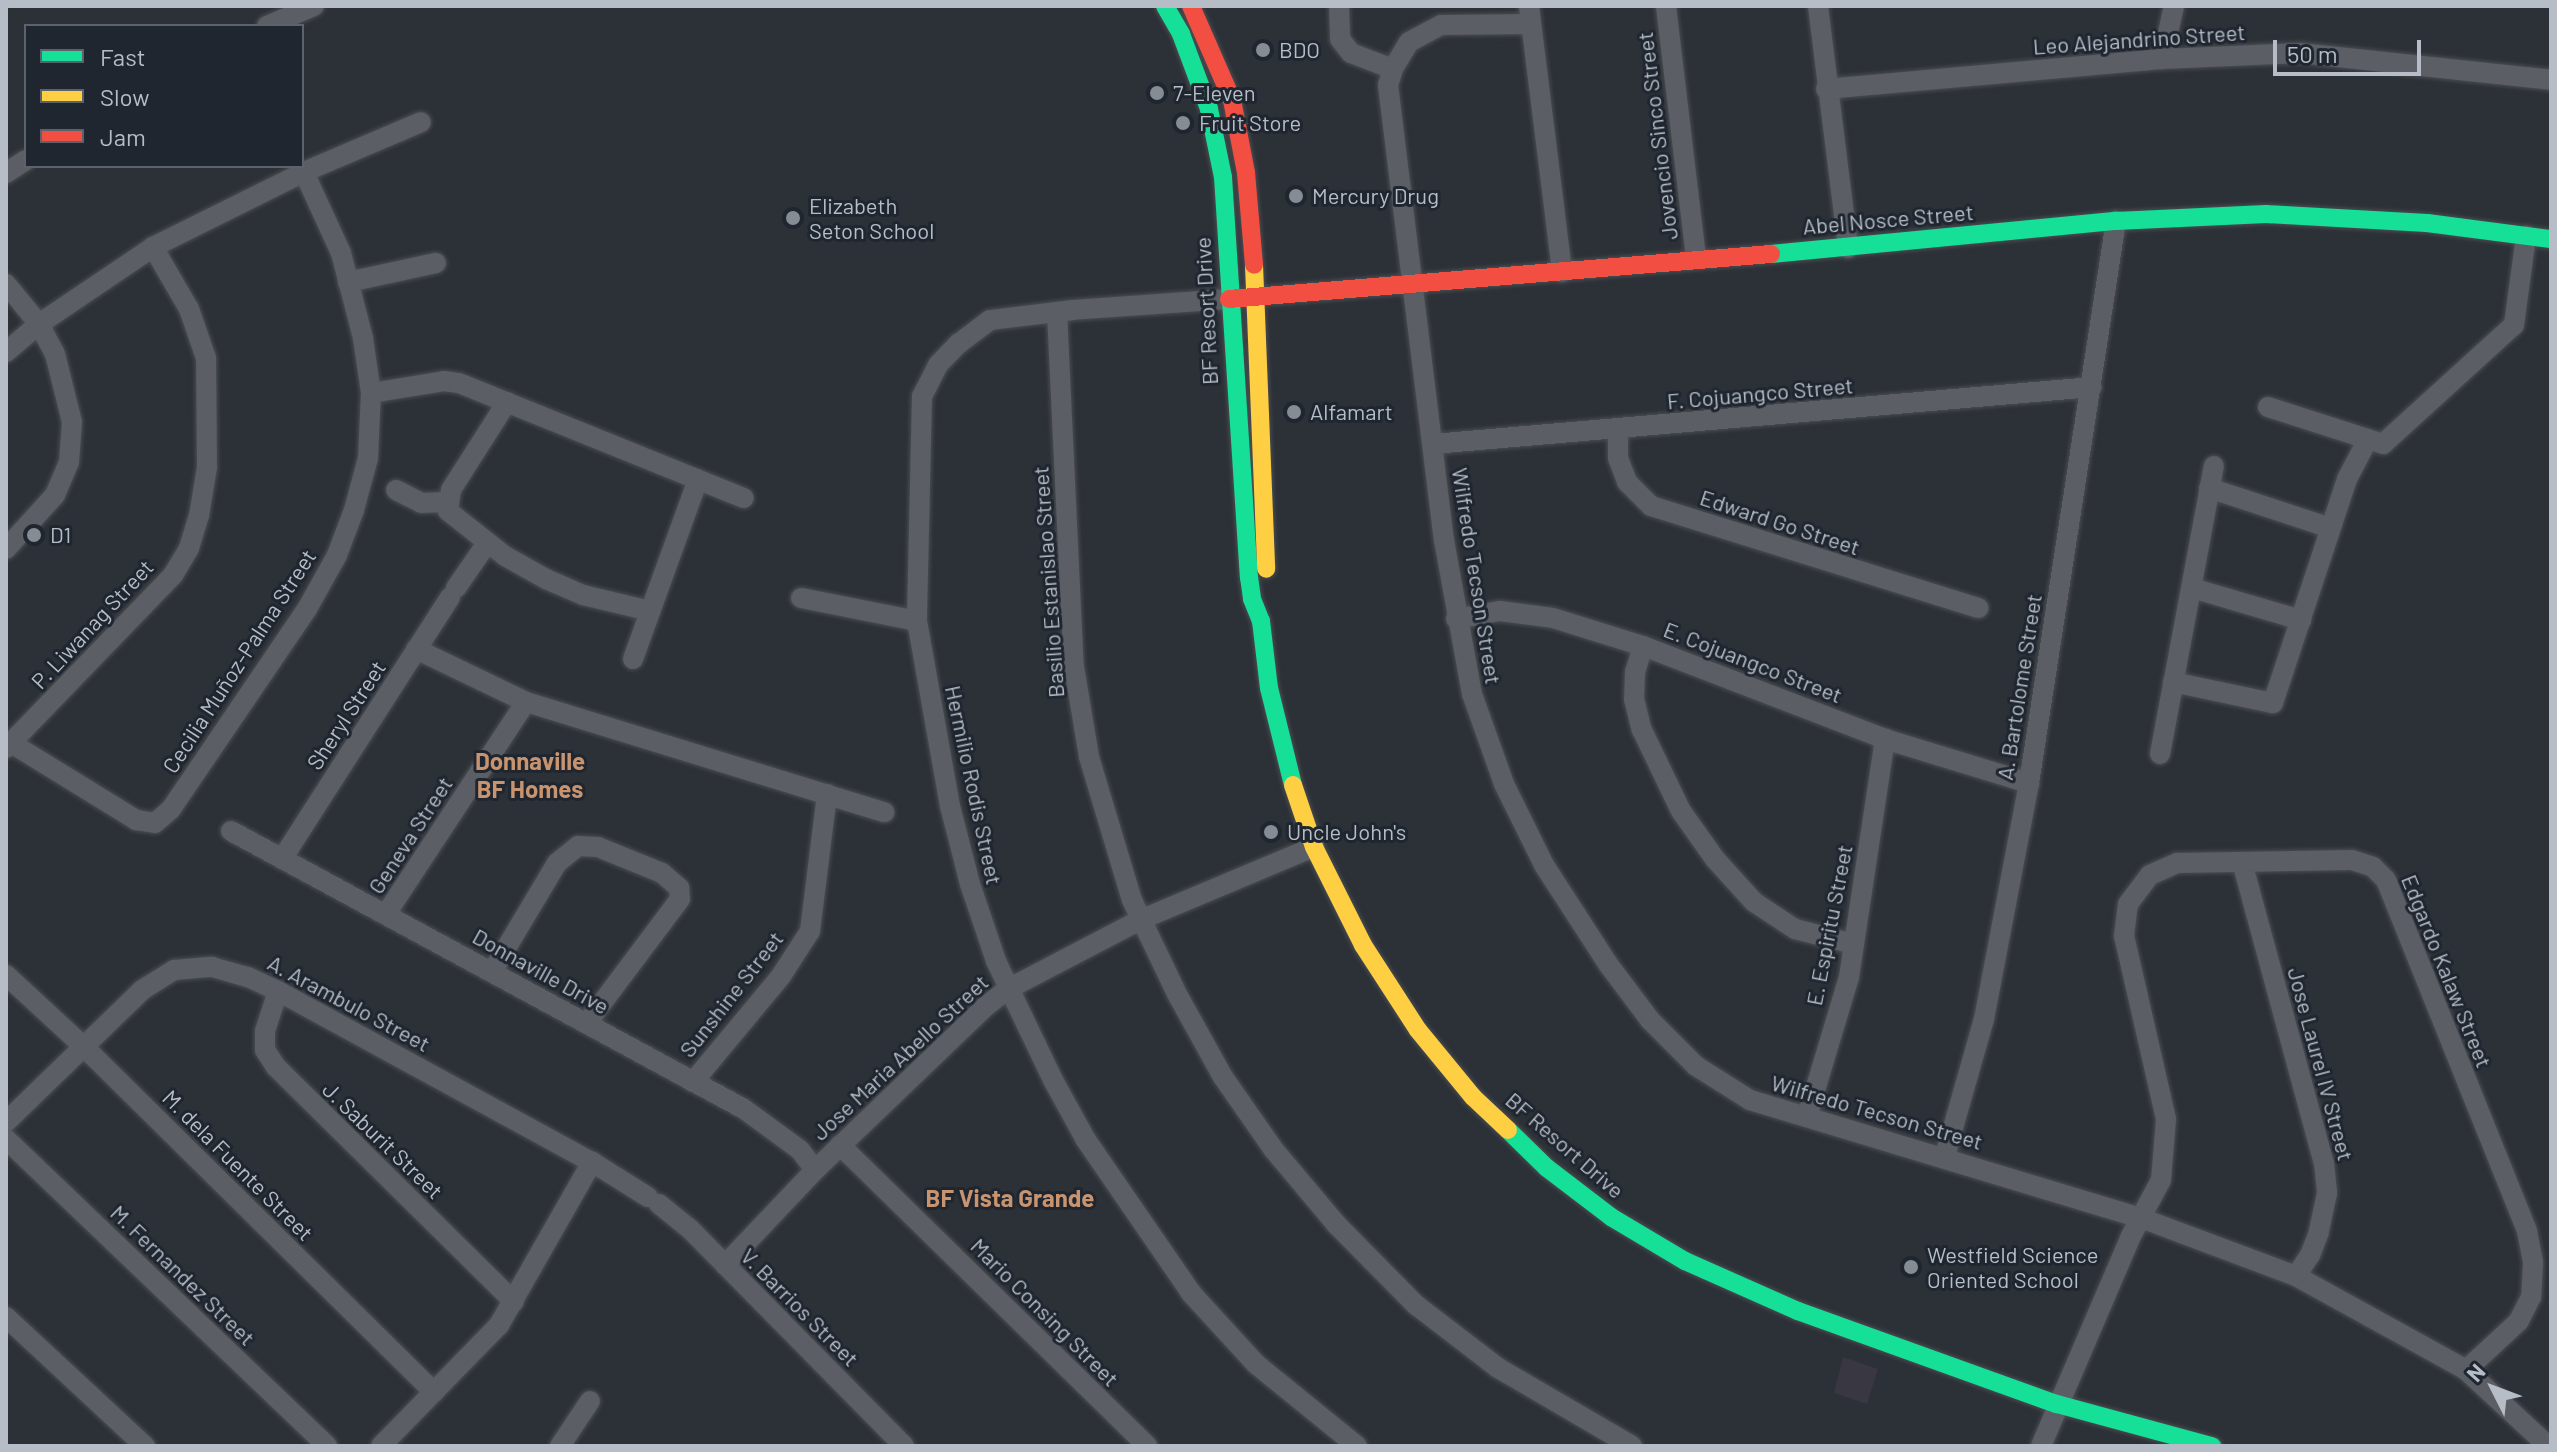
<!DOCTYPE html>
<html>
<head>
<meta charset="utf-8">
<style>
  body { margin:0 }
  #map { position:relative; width:2557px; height:1452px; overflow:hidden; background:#2c3137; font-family:Barlow,sans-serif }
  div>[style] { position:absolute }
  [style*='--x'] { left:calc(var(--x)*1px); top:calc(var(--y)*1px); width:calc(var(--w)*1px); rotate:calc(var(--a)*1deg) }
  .medical>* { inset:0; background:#383742 }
  .roads { filter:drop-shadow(0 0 2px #4a4d51) drop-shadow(0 0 2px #4a4d51) }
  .street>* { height:20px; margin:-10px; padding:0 10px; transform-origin:10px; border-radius:10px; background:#5b5e64 }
  .fast>* { height:18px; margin:-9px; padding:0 9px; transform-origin:9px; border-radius:9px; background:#16e098 }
  .slow>* { height:18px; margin:-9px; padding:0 9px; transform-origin:9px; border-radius:9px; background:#ffcf43 }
  .jam>* { height:18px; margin:-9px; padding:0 9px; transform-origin:9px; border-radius:9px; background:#f24e42 }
  .dots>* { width:22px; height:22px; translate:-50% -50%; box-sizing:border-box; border:4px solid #1f2630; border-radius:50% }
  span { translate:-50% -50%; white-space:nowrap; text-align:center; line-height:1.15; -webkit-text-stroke:6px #1f2630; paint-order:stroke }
  .street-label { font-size:22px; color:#b6bdc6 }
  .poi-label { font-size:22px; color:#b6bdc6 }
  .left { translate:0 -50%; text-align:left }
  .neighbourhood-label { font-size:24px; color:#c8946f; font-weight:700 }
  .frame { position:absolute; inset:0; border:8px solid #b6bdc6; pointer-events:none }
  .legend { position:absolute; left:24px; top:24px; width:280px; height:144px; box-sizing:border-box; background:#1f2630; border:2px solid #5b626c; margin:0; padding:10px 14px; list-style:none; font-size:24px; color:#b6bdc6 }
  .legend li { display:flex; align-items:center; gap:16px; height:40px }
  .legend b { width:40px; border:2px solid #5b626c }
  .north { position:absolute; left:2453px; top:1348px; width:80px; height:80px; -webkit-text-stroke:6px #1f2630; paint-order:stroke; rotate:312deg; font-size:22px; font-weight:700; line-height:32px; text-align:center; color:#b6bdc6 }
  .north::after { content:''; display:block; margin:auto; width:28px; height:36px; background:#b6bdc6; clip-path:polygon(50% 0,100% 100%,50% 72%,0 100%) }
  .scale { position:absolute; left:2273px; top:40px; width:148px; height:36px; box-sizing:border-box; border:4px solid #b6bdc6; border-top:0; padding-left:10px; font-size:24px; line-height:28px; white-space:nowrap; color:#b6bdc6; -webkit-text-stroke:6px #1f2630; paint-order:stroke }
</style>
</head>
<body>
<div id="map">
  <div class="medical">
    <i style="clip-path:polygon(1843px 1357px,1878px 1369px,1867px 1404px,1834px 1393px)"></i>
  </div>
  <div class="roads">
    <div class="street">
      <i style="--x:1339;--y:6;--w:33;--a:88"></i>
      <i style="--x:1340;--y:39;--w:18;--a:52"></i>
      <i style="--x:1351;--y:53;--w:45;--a:20.9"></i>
      <i style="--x:1529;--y:6;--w:268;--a:82.9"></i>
      <i style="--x:1666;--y:6;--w:255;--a:83.2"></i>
      <i style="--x:1818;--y:6;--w:244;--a:82.9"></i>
      <i style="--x:1530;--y:24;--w:89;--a:179.4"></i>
      <i style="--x:1441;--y:25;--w:36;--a:152"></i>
      <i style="--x:1409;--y:42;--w:31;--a:121"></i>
      <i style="--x:1393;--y:69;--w:17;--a:107"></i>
      <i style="--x:1388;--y:85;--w:458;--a:83"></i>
      <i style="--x:1444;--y:540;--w:157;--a:79.7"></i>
      <i style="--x:1472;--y:694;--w:96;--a:70.4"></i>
      <i style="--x:1504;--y:784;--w:90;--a:63.7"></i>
      <i style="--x:1544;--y:865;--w:118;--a:57.1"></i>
      <i style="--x:1608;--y:964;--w:70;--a:53.1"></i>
      <i style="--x:1650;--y:1020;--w:65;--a:45"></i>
      <i style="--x:1696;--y:1066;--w:64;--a:32.2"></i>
      <i style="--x:1750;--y:1100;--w:408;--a:16.8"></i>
      <i style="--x:2141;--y:1218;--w:165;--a:20.5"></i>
      <i style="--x:2296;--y:1276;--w:194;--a:28.9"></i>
      <i style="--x:2466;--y:1370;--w:112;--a:42.8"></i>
      <i style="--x:267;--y:26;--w:51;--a:-23.1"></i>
      <i style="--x:2162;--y:59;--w:54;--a:-77.2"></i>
      <i style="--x:1826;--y:89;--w:337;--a:-5.1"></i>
      <i style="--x:2162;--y:59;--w:138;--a:-2.5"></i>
      <i style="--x:2300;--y:53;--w:252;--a:6.1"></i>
      <i style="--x:6;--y:173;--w:24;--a:-33"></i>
      <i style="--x:348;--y:282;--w:90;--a:-12.2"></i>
      <i style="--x:6;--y:284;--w:52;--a:50.5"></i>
      <i style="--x:39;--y:324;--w:34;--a:62"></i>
      <i style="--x:55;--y:354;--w:70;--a:76"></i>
      <i style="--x:72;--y:422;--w:40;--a:94.3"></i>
      <i style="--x:69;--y:462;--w:36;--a:113"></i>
      <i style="--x:55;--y:495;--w:73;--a:132.2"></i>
      <i style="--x:1229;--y:299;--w:156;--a:176"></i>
      <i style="--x:1073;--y:310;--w:84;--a:173.1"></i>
      <i style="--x:990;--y:320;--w:39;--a:143"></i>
      <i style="--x:959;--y:343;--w:30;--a:134"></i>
      <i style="--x:938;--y:365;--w:35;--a:117"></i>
      <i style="--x:922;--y:396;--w:225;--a:91.3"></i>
      <i style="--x:917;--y:621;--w:188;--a:79.9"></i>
      <i style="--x:950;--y:806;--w:81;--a:75.6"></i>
      <i style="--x:970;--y:884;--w:81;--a:71.3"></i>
      <i style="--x:996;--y:961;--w:132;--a:64.4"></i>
      <i style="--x:1053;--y:1080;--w:68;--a:61.2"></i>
      <i style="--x:1086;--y:1140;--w:186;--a:55.5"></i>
      <i style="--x:1191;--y:1293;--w:96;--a:47.5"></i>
      <i style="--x:1256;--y:1364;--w:130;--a:39.1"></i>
      <i style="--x:1057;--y:312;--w:355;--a:87.3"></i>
      <i style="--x:1074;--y:667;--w:91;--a:80.5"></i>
      <i style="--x:1089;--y:757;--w:149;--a:73.3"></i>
      <i style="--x:1132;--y:900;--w:104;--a:64.4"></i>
      <i style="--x:1177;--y:994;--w:95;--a:61"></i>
      <i style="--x:1223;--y:1077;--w:89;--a:55.1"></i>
      <i style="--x:1274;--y:1150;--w:97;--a:50"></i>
      <i style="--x:1336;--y:1224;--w:114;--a:45.4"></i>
      <i style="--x:1416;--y:1305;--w:103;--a:37.5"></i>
      <i style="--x:1498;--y:1368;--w:155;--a:30.2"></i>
      <i style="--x:6;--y:352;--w:43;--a:-40.3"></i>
      <i style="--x:39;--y:324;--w:138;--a:-34"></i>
      <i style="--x:153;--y:247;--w:169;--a:-26.4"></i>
      <i style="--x:304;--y:172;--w:127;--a:-23.1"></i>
      <i style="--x:371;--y:393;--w:74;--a:-9.3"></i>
      <i style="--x:444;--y:381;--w:15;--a:8"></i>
      <i style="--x:459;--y:383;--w:307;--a:22"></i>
      <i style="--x:507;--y:402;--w:104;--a:122.5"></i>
      <i style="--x:451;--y:490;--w:21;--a:98"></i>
      <i style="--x:448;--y:511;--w:73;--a:38.3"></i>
      <i style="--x:505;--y:556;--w:47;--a:29.3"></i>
      <i style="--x:546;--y:579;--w:40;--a:23.4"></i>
      <i style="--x:583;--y:595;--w:69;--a:13.4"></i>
      <i style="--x:2268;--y:407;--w:121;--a:17.8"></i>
      <i style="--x:2383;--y:444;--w:177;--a:-42.3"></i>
      <i style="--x:2514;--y:325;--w:90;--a:-82.3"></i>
      <i style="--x:1618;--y:430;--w:28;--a:90"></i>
      <i style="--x:1618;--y:458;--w:26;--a:69"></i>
      <i style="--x:1627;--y:482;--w:34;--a:45"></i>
      <i style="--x:1651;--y:506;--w:343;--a:17.3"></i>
      <i style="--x:1433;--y:444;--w:661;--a:-4.94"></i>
      <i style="--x:2209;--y:488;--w:128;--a:18.2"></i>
      <i style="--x:396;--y:490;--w:28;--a:27"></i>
      <i style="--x:421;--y:503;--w:26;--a:-2"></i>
      <i style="--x:456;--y:588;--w:55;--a:-55.4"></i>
      <i style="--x:2192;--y:588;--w:114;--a:16.4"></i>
      <i style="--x:801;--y:598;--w:118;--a:11.2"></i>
      <i style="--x:1456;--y:619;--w:45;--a:-10.3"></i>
      <i style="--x:1500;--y:611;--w:53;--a:7.5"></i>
      <i style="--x:1553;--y:618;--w:94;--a:17.3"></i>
      <i style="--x:1643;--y:646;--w:259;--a:21"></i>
      <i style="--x:1885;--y:739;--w:151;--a:17"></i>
      <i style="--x:1643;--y:646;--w:27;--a:107"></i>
      <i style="--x:1635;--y:672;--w:27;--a:92"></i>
      <i style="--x:1634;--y:699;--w:32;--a:76"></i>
      <i style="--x:1642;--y:730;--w:90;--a:64.3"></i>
      <i style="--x:1681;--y:811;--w:59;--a:54.7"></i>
      <i style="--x:1715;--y:859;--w:58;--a:47.8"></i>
      <i style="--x:1754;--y:902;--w:49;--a:33.4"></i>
      <i style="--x:1795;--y:929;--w:61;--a:14.3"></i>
      <i style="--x:416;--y:649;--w:122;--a:25.7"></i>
      <i style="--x:526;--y:702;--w:375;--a:17.1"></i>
      <i style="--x:633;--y:659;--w:191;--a:-70.1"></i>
      <i style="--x:2173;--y:682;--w:102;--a:11.9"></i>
      <i style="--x:2273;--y:703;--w:236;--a:-71.7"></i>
      <i style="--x:2347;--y:479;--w:45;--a:-62.3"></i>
      <i style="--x:11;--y:743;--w:147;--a:31.6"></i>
      <i style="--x:136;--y:820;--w:19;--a:9"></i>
      <i style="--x:155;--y:823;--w:21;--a:-41"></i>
      <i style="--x:171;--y:809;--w:242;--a:-55.8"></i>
      <i style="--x:307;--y:609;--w:62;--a:-60.9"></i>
      <i style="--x:337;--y:555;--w:48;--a:-69.3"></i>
      <i style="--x:354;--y:510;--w:54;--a:-74.9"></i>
      <i style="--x:368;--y:458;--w:65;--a:-87.4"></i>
      <i style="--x:371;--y:393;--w:56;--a:-98.3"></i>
      <i style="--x:363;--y:338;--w:88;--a:-104.5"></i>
      <i style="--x:341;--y:253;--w:89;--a:-114.6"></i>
      <i style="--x:6;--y:748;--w:240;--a:-46"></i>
      <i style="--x:173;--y:575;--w:31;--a:-59"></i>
      <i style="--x:189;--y:548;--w:34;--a:-73"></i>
      <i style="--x:199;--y:516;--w:50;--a:-80.7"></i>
      <i style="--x:207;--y:467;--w:109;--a:-90.5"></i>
      <i style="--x:206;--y:358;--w:52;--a:-109.1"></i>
      <i style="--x:189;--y:309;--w:72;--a:-120.1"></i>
      <i style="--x:2160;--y:754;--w:293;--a:-79.4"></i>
      <i style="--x:231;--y:831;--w:583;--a:28.45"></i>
      <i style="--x:744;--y:1109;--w:69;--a:36.2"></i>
      <i style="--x:800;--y:1150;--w:25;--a:53"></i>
      <i style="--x:282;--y:859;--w:311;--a:-57.3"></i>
      <i style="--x:2242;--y:862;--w:312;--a:74.8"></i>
      <i style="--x:2324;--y:1163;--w:30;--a:84"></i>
      <i style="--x:2327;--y:1193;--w:40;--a:102"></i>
      <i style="--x:2319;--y:1232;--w:25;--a:111"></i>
      <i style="--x:2310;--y:1255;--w:25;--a:124"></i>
      <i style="--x:386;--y:914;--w:254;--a:-56.6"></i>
      <i style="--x:492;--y:972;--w:127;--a:-59.2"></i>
      <i style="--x:557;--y:863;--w:27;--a:-39"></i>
      <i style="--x:578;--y:846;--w:20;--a:3"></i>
      <i style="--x:598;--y:847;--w:69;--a:22.1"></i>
      <i style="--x:662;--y:873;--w:23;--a:41"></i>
      <i style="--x:679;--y:888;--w:11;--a:85"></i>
      <i style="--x:680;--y:899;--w:156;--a:126.9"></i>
      <i style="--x:6;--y:975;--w:108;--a:42.7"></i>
      <i style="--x:85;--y:1048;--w:490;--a:44.6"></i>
      <i style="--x:278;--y:991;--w:42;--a:108"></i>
      <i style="--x:265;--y:1031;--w:19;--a:90"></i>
      <i style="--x:265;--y:1050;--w:20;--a:57"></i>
      <i style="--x:276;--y:1067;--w:334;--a:44.6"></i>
      <i style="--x:693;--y:1082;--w:138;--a:-50.3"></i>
      <i style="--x:781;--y:976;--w:54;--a:-57.2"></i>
      <i style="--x:810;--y:931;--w:138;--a:-82.9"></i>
      <i style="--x:1807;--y:1117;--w:146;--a:-73.3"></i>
      <i style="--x:1849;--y:977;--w:241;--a:-81.4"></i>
      <i style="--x:6;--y:1122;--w:190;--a:-44.1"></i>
      <i style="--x:142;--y:990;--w:38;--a:-32"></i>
      <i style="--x:174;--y:970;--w:38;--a:-5"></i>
      <i style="--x:212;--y:967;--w:37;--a:16"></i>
      <i style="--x:248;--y:977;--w:33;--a:25"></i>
      <i style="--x:278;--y:991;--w:358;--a:28.6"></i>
      <i style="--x:592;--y:1162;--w:66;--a:32"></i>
      <i style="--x:6;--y:1139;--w:444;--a:43.7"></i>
      <i style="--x:840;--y:1145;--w:430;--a:44.4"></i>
      <i style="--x:1945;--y:1156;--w:142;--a:-74.1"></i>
      <i style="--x:1984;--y:1019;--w:240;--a:-79.2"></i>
      <i style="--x:2029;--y:783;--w:569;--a:-81.2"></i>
      <i style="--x:659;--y:1204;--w:38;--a:39"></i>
      <i style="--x:689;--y:1228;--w:306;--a:45.4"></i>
      <i style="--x:725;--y:1265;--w:131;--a:-46.5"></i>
      <i style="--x:815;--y:1170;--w:237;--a:-43.8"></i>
      <i style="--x:986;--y:1006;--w:28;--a:-38"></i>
      <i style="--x:1008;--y:989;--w:149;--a:-27.6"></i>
      <i style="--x:1140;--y:920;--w:189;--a:-22.8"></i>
      <i style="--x:6;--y:1317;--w:190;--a:42.9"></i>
      <i style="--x:381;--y:1446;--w:169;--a:-45.7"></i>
      <i style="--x:499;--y:1325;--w:188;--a:-60.3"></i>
      <i style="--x:560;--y:1446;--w:54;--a:-56.3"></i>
      <i style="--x:2041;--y:1446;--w:226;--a:-66.8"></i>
      <i style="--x:2130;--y:1238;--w:66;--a:-61.9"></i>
      <i style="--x:2161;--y:1180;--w:61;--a:-85.3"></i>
      <i style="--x:2166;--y:1119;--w:188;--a:-102.9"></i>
      <i style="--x:2124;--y:936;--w:32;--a:-83"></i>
      <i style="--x:2128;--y:904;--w:36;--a:-53"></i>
      <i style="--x:2150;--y:875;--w:30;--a:-24"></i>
      <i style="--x:2177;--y:863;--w:175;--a:-1"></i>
      <i style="--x:2352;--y:860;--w:22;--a:18"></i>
      <i style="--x:2373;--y:867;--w:18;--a:45"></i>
      <i style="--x:2386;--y:880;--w:378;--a:68.1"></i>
      <i style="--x:2527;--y:1231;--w:33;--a:79"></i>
      <i style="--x:2533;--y:1263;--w:34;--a:93"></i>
      <i style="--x:2531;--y:1297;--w:27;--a:117"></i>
      <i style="--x:2519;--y:1321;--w:72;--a:137.2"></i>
    </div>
    <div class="fast">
      <i style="--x:1165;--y:6;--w:32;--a:60"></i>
      <i style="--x:1181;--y:34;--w:80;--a:69.5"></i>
      <i style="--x:1209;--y:109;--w:69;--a:78.4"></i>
      <i style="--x:1223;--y:177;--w:401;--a:86.3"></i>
      <i style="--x:1249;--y:577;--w:22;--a:82"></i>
      <i style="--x:1252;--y:599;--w:24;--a:68"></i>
      <i style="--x:1261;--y:621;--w:67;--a:83.2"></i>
      <i style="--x:1269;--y:688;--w:100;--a:76.1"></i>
      <i style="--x:1771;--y:254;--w:347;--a:-5.5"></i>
      <i style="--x:2116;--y:221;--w:150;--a:-2.7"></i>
      <i style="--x:2266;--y:214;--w:161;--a:3.2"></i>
      <i style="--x:2427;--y:223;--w:125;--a:7.4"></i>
      <i style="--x:1508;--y:1130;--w:54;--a:44.3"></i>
      <i style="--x:1547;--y:1168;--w:81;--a:37.4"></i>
      <i style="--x:1611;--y:1217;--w:86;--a:30.7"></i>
      <i style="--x:1685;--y:1261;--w:124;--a:23.9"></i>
      <i style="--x:1798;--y:1311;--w:275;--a:19.8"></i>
      <i style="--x:2057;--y:1404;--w:161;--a:15.2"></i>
    </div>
    <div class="slow">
      <i style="--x:1254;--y:265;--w:304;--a:87.7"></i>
      <i style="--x:1293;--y:785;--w:65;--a:71.3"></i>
      <i style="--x:1314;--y:847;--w:110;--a:63.4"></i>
      <i style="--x:1363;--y:945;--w:101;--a:57.1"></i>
      <i style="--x:1418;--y:1030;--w:87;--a:50.6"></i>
      <i style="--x:1473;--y:1097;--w:48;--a:43.3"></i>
    </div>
    <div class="jam">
      <i style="--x:1191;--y:6;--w:103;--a:66.4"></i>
      <i style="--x:1232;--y:100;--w:74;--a:79.1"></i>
      <i style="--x:1246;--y:173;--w:92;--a:85"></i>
      <i style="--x:1229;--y:299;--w:544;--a:-4.75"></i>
    </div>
  </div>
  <div class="dots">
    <i style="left:1263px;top:50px;background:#868c94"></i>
    <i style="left:1157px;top:93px;background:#868c94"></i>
    <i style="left:1183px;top:123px;background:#868c94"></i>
    <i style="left:1296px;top:196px;background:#868c94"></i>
    <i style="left:793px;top:218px;background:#868c94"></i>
    <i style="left:1294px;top:412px;background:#868c94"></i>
    <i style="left:34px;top:535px;background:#868c94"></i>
    <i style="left:1271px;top:832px;background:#868c94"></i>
    <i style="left:1911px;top:1267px;background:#868c94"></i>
  </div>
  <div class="street-label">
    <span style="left:2139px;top:39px;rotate:-4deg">Leo Alejandrino Street</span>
    <span style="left:1657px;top:136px;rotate:-97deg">Jovencio Sinco Street</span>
    <span style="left:1888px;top:219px;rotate:-5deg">Abel Nosce Street</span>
    <span style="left:1206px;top:311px;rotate:-93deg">BF Resort Drive</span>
    <span style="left:1760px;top:393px;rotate:-5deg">F. Cojuangco Street</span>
    <span style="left:1780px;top:522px;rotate:18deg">Edward Go Street</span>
    <span style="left:1477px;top:576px;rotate:81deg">Wilfredo Tecson Street</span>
    <span style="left:1048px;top:582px;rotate:-94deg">Basilio Estanislao Street</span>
    <span style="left:92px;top:624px;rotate:-47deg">P. Liwanag Street</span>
    <span style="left:239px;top:661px;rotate:-57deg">Cecilia Muñoz-Palma Street</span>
    <span style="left:1753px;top:662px;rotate:21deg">E. Cojuangco Street</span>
    <span style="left:2019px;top:687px;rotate:-81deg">A. Bartolome Street</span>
    <span style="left:346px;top:715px;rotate:-57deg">Sheryl Street</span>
    <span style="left:974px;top:785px;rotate:78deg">Hermilio Rodis Street</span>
    <span style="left:410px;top:835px;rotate:-57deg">Geneva Street</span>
    <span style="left:1829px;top:925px;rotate:-79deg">E. Espiritu Street</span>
    <span style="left:541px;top:971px;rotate:29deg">Donnaville Drive</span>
    <span style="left:2447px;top:971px;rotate:68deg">Edgardo Kalaw Street</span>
    <span style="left:731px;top:994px;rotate:-52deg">Sunshine Street</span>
    <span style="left:349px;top:1003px;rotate:28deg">A. Arambulo Street</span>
    <span style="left:900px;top:1057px;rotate:-43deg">Jose Maria Abello Street</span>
    <span style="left:2321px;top:1064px;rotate:75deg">Jose Laurel IV Street</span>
    <span style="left:1877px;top:1112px;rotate:16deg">Wilfredo Tecson Street</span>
    <span style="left:383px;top:1140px;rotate:44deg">J. Saburit Street</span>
    <span style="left:1565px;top:1145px;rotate:41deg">BF Resort Drive</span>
    <span style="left:238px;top:1165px;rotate:45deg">M. dela Fuente Street</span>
    <span style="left:183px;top:1275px;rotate:44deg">M. Fernandez Street</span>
    <span style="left:800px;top:1307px;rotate:45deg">V. Barrios Street</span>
    <span style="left:1045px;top:1312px;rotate:45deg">Mario Consing Street</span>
  </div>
  <div class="poi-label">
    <span class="left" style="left:1279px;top:50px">BDO</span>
    <span class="left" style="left:1173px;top:93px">7-Eleven</span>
    <span class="left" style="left:1199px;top:123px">Fruit Store</span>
    <span class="left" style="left:1312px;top:196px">Mercury Drug</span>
    <span class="left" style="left:809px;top:218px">Elizabeth<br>Seton School</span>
    <span class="left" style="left:1310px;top:412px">Alfamart</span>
    <span class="left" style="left:50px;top:535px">D1</span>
    <span class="left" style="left:1287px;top:832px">Uncle John's</span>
    <span class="left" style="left:1927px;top:1267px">Westfield Science<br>Oriented School</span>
  </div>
  <div class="neighbourhood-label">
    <span style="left:530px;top:775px">Donnaville<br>BF Homes</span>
    <span style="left:1010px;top:1198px">BF Vista Grande</span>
  </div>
  <div class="frame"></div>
  <ul class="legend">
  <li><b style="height:10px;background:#16e098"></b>Fast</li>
  <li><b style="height:10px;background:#ffcf43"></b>Slow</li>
  <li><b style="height:10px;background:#f24e42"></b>Jam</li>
  </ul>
  <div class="north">N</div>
  <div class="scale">50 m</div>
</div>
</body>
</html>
